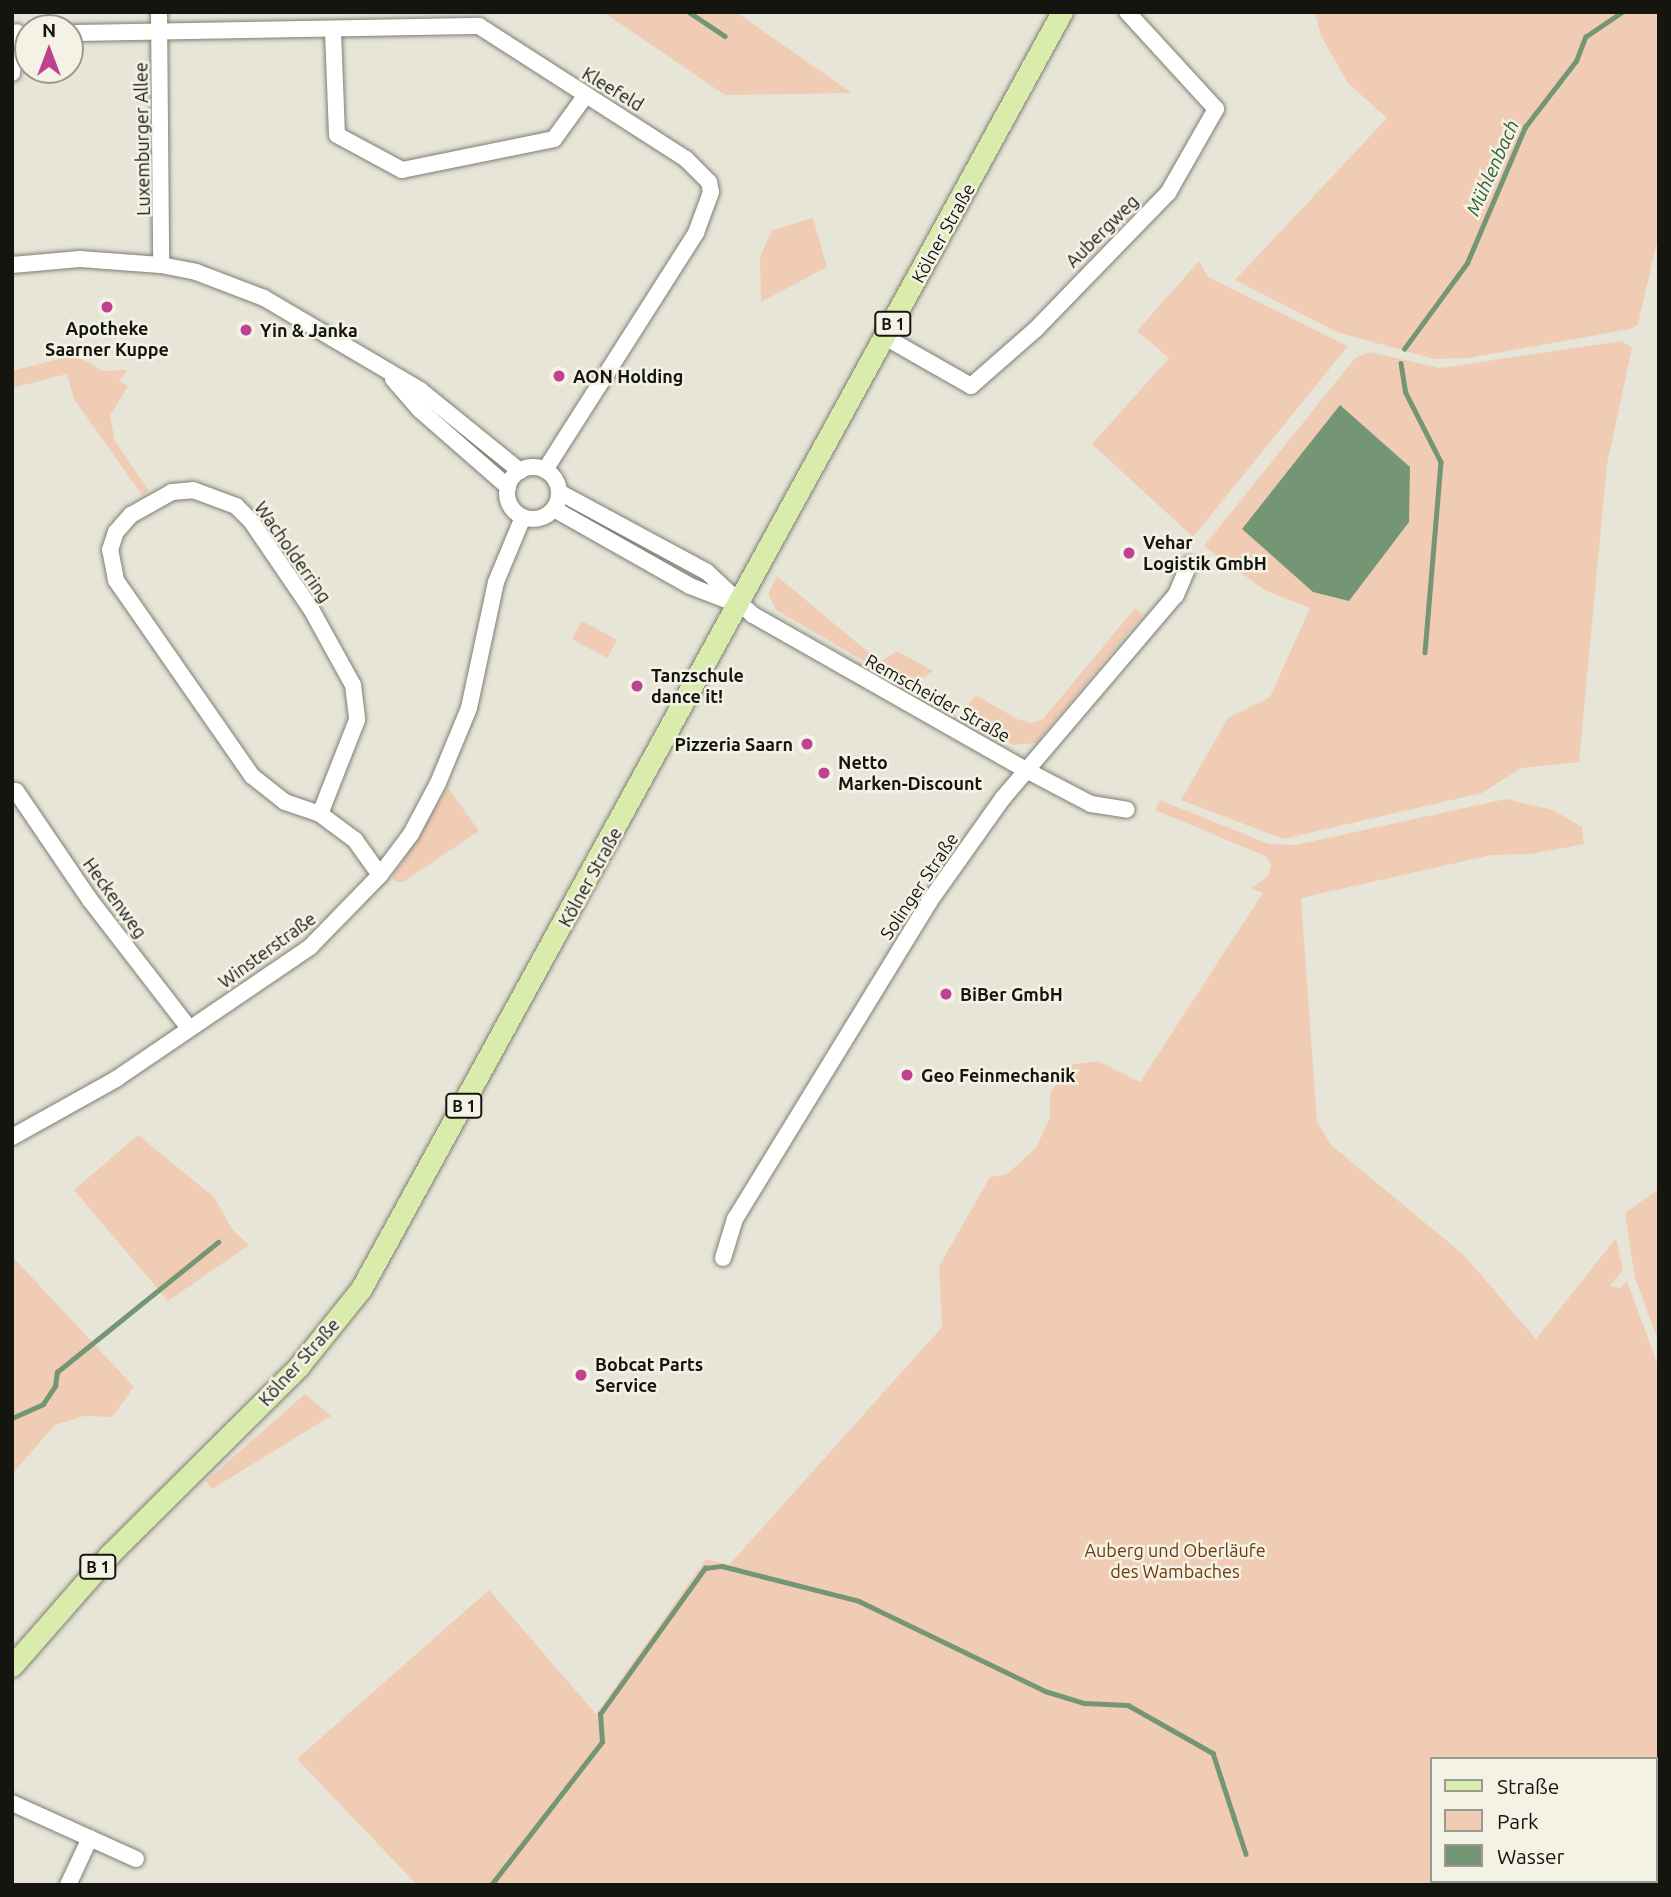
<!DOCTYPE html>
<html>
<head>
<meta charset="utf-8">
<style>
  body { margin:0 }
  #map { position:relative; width:1671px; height:1897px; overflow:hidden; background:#e6e5d8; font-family:Ubuntu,sans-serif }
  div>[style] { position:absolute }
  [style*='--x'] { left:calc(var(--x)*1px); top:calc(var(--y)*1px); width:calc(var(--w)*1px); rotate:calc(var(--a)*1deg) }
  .green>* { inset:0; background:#f1ccb5 }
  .water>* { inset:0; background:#749675 }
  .stream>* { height:4.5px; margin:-2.25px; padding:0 2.25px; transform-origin:2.25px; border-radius:2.25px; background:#749675 }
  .roads { filter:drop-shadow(0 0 2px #7f7e72) drop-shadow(0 0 2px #7f7e72) }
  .minor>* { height:16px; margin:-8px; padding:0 8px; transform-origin:8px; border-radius:8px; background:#fff }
  .minor>.ring { margin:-8px; padding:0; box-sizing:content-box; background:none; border:16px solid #fff; border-radius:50% }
  .major>* { height:21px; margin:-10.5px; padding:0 10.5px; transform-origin:10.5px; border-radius:10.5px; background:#d9ecab }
  .dots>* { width:19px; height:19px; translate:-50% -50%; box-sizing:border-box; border:4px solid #f4f2e5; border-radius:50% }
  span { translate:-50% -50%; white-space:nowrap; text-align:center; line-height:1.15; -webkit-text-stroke:5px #f4f2e5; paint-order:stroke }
  .shield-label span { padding:2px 5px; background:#f4f2e5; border:2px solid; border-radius:5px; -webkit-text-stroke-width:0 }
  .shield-label { font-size:16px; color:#151510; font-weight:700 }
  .street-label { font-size:18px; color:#151510 }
  .poi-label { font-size:18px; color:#151510; font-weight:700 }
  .left { translate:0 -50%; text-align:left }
  .right { translate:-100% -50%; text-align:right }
  .park-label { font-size:18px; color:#6d390d }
  .water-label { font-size:19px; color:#2d6032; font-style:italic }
  .frame { position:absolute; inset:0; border:14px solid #151510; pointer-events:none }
  .legend { position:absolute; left:1430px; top:1757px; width:228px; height:126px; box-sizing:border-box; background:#f4f2e5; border:2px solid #9b9a90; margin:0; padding:9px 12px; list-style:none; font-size:21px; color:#151510 }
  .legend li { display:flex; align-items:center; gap:14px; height:35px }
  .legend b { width:35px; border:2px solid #9b9a90 }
  .north { position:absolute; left:14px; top:14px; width:70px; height:70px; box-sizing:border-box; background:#f4f2e5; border:2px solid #9b9a90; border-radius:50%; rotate:0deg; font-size:19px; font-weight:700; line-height:28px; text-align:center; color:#151510 }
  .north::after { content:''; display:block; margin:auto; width:24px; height:32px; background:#c0418f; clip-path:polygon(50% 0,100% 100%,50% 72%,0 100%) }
</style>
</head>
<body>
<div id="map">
  <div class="green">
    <i style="clip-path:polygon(603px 12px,736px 12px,852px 93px,725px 95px)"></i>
    <i style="clip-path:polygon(1315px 12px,1659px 12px,1659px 233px,1638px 324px,1631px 329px,1468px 358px,1434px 359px,1337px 332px,1235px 280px,1387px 118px,1348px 83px,1321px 36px)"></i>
    <i style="clip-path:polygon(813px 218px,827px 267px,761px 302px,760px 257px,772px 230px)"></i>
    <i style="clip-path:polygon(1199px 261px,1208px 277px,1348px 346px,1193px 537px,1092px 444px,1169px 358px,1137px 331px)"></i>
    <i style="clip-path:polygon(1622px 341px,1632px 348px,1607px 464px,1579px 762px,1521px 768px,1482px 793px,1283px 839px,1181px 800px,1228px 718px,1270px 697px,1310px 608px,1266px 591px,1204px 546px,1355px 358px,1370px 352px,1440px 368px)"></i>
    <i style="clip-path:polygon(75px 355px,103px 371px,127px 370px,119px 381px,128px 386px,110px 416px,115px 441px,149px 491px,142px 495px,74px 399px,67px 374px,12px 388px,12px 371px)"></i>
    <i style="clip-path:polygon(777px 576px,880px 662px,897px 651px,933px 671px,909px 687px,776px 610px,768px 594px)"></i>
    <i style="clip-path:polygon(1135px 608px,1143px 615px,1036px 743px,1013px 745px,962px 714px,976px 695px,1017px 719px,1031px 723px,1043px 719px)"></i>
    <i style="clip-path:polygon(582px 621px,617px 640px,607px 658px,572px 639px)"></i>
    <i style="clip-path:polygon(448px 788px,479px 831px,403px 882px,396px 882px,392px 878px)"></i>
    <i style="clip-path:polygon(evenodd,1506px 799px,1553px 810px,1582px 827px,1584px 844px,1531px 854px,1491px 855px,1301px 898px,1317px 1122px,1332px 1146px,1464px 1255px,1536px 1339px,1616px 1238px,1623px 1270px,1610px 1286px,1620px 1288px,1627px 1281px,1659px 1368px,1659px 1885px,417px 1885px,297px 1759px,489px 1590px,596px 1714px,706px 1559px,729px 1565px,942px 1327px,939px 1266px,990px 1177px,1007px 1174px,1036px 1148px,1050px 1117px,1050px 1093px,1070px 1065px,1098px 1061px,1140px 1082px,1263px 893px,1251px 888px,1268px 876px,1271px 865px,1265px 856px,1155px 810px,1160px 800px,1269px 844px,1295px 845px,1506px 799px,1431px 1759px,1655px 1759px,1655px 1881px,1431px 1881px,1431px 1759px)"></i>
    <i style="clip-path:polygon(138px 1135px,214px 1197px,232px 1229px,249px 1245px,168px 1301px,74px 1190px)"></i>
    <i style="clip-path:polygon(1659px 1189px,1659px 1343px,1635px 1278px,1625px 1213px)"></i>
    <i style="clip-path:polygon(12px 1256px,134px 1387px,112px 1417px,84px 1416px,55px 1425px,12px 1474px)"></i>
    <i style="clip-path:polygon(305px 1394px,331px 1416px,212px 1489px,206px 1481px)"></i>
  </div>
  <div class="water">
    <i style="clip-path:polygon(1340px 405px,1410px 467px,1409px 522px,1349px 601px,1313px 592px,1242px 529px)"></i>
  </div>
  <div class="stream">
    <i style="--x:680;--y:12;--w:4;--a:0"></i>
    <i style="--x:689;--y:12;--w:43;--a:33.7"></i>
    <i style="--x:1404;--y:349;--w:107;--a:-53.8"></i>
    <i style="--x:1467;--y:263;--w:148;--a:-66.9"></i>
    <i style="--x:1525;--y:127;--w:83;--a:-52.3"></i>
    <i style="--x:1576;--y:61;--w:26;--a:-69"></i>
    <i style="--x:1585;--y:37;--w:45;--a:-34"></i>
    <i style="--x:1401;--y:363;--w:30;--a:81"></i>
    <i style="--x:1406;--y:393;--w:77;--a:63.1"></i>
    <i style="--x:1441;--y:462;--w:191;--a:94.8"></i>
    <i style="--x:12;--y:1418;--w:34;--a:-24"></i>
    <i style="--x:43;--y:1404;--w:22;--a:-56"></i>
    <i style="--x:55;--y:1386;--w:14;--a:-82"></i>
    <i style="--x:57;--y:1372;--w:207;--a:-38.9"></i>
    <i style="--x:491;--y:1885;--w:181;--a:-52.2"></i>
    <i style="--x:602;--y:1742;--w:28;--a:-94"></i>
    <i style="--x:600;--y:1714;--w:180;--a:-54.3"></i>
    <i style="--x:705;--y:1568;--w:17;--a:-7"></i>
    <i style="--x:722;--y:1566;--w:141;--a:14.3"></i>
    <i style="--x:859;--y:1601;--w:207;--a:25.8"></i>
    <i style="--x:1045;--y:1691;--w:41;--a:17.1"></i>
    <i style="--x:1084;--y:1703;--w:44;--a:2.6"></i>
    <i style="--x:1128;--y:1705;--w:98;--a:29.5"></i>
    <i style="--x:1213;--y:1753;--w:106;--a:71.9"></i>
  </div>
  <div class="roads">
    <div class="minor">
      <i style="--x:159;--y:12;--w:253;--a:89.5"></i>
      <i style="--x:333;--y:31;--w:104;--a:87.8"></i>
      <i style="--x:337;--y:135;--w:74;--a:28.3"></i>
      <i style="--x:402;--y:170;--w:155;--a:-11.5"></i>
      <i style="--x:554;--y:139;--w:54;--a:-54"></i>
      <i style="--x:70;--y:33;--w:409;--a:-1"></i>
      <i style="--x:479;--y:26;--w:246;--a:32.7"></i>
      <i style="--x:686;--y:159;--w:33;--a:45"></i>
      <i style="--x:709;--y:182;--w:10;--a:79"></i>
      <i style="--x:711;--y:192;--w:44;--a:110.1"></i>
      <i style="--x:696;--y:233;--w:281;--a:122.5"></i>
      <i style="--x:12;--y:73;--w:41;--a:-83"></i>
      <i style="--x:12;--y:265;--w:68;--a:-5"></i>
      <i style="--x:80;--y:259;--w:81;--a:4.2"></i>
      <i style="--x:161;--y:265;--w:36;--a:11"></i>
      <i style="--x:196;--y:272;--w:73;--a:20.9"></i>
      <i style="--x:264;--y:298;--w:181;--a:30.5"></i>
      <i style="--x:420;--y:390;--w:129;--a:39"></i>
      <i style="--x:885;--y:337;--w:99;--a:29.7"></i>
      <i style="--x:971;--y:386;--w:86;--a:-41.2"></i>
      <i style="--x:1036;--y:329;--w:190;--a:-45.9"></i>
      <i style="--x:1168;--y:193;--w:97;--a:-60.3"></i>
      <i style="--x:1216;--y:109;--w:132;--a:-132.5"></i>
      <i style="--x:393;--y:379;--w:41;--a:48.9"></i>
      <i style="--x:420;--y:410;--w:117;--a:41.2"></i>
      <i class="ring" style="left:507px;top:467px;width:36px;height:36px"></i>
      <i style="--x:193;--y:490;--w:46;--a:20.4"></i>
      <i style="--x:236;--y:506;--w:21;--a:45"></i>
      <i style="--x:251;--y:521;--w:107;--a:55.7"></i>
      <i style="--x:311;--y:609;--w:87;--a:61.1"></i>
      <i style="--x:353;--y:685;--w:35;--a:83"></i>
      <i style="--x:357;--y:720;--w:101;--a:111.5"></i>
      <i style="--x:320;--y:814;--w:37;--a:-161"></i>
      <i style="--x:285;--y:802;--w:42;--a:-141.8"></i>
      <i style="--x:252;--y:776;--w:239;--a:-124.8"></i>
      <i style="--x:116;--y:580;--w:31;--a:-101"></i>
      <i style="--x:110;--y:550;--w:19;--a:-72"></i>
      <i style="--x:116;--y:532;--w:23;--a:-49"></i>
      <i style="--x:131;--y:515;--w:47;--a:-29.3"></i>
      <i style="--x:172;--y:492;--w:21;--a:-5"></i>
      <i style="--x:559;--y:492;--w:168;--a:28.4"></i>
      <i style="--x:707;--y:572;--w:63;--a:43.1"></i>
      <i style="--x:753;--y:615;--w:314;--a:29.6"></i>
      <i style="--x:1026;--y:770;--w:73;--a:27.6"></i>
      <i style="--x:1091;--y:804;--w:36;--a:9"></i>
      <i style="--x:554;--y:509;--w:156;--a:29.5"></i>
      <i style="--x:690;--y:586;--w:47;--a:21.1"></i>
      <i style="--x:12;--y:793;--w:4;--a:-27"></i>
      <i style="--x:16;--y:791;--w:132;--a:55.8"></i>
      <i style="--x:90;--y:900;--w:162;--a:52.3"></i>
      <i style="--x:320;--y:814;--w:44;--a:36.6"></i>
      <i style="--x:355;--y:840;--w:43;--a:54.5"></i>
      <i style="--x:12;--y:1137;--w:119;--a:-29.1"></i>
      <i style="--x:116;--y:1079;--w:235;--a:-34.2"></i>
      <i style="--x:310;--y:947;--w:100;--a:-45.8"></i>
      <i style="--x:380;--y:875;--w:51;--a:-52.9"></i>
      <i style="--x:411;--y:834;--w:58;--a:-62.1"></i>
      <i style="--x:438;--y:783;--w:81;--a:-67.5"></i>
      <i style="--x:469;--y:708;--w:129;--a:-77.9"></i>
      <i style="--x:496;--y:582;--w:70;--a:-67.4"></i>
      <i style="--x:723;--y:1258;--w:41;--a:-72.9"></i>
      <i style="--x:735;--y:1219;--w:372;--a:-58.5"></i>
      <i style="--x:929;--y:902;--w:128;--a:-54.6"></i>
      <i style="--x:1003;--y:798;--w:267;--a:-49.6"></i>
      <i style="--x:1176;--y:595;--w:33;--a:-67"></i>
      <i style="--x:12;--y:1803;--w:136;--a:24.3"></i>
      <i style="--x:68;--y:1885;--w:52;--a:-64.9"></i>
    </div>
    <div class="major">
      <i style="--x:12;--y:1666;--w:149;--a:-48.8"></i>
      <i style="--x:110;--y:1554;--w:267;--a:-44.8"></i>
      <i style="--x:299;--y:1366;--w:99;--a:-51.2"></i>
      <i style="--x:361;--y:1289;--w:1457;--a:-61.24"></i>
    </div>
  </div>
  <div class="dots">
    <i style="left:107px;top:307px;background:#c0418f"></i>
    <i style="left:246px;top:330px;background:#c0418f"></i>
    <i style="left:559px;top:376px;background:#c0418f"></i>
    <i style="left:1129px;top:553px;background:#c0418f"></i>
    <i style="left:637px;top:686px;background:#c0418f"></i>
    <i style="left:807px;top:744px;background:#c0418f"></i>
    <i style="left:824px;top:773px;background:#c0418f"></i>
    <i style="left:946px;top:994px;background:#c0418f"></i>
    <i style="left:907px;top:1075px;background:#c0418f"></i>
    <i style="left:581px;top:1375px;background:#c0418f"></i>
  </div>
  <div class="shield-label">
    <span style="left:893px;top:324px">B 1</span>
    <span style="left:464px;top:1106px">B 1</span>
    <span style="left:98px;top:1567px">B 1</span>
  </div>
  <div class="street-label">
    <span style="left:613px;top:89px;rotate:31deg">Kleefeld</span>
    <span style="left:142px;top:139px;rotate:-91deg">Luxemburger Allee</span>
    <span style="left:1102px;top:231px;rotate:-45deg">Aubergweg</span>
    <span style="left:943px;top:233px;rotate:-61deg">Kölner Straße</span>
    <span style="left:293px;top:552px;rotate:55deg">Wacholderring</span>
    <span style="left:938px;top:698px;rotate:29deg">Remscheider Straße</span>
    <span style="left:590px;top:877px;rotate:-61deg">Kölner Straße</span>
    <span style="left:919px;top:886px;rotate:-56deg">Solinger Straße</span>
    <span style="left:115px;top:898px;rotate:54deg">Heckenweg</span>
    <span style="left:267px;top:950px;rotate:-36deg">Winsterstraße</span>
    <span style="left:299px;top:1362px;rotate:-48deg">Kölner Straße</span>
  </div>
  <div class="poi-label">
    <span style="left:107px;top:339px">Apotheke<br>Saarner Kuppe</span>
    <span class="left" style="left:260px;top:330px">Yin &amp; Janka</span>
    <span class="left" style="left:573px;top:376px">AON Holding</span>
    <span class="left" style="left:1143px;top:553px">Vehar<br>Logistik GmbH</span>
    <span class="left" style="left:651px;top:686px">Tanzschule<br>dance it!</span>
    <span class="right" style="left:793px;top:744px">Pizzeria Saarn</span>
    <span class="left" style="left:838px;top:773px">Netto<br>Marken-Discount</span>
    <span class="left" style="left:960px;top:994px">BiBer GmbH</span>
    <span class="left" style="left:921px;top:1075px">Geo Feinmechanik</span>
    <span class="left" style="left:595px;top:1375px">Bobcat Parts<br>Service</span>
  </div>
  <div class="park-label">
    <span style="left:1175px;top:1561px">Auberg und Oberläufe<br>des Wambaches</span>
  </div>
  <div class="water-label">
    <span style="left:1493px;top:168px;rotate:-66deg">Mühlenbach</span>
  </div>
  <div class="frame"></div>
  <ul class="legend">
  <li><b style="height:9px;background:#d9ecab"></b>Straße</li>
  <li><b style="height:19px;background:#f1ccb5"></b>Park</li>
  <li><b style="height:19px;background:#749675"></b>Wasser</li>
  </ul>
  <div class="north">N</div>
</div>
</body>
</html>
